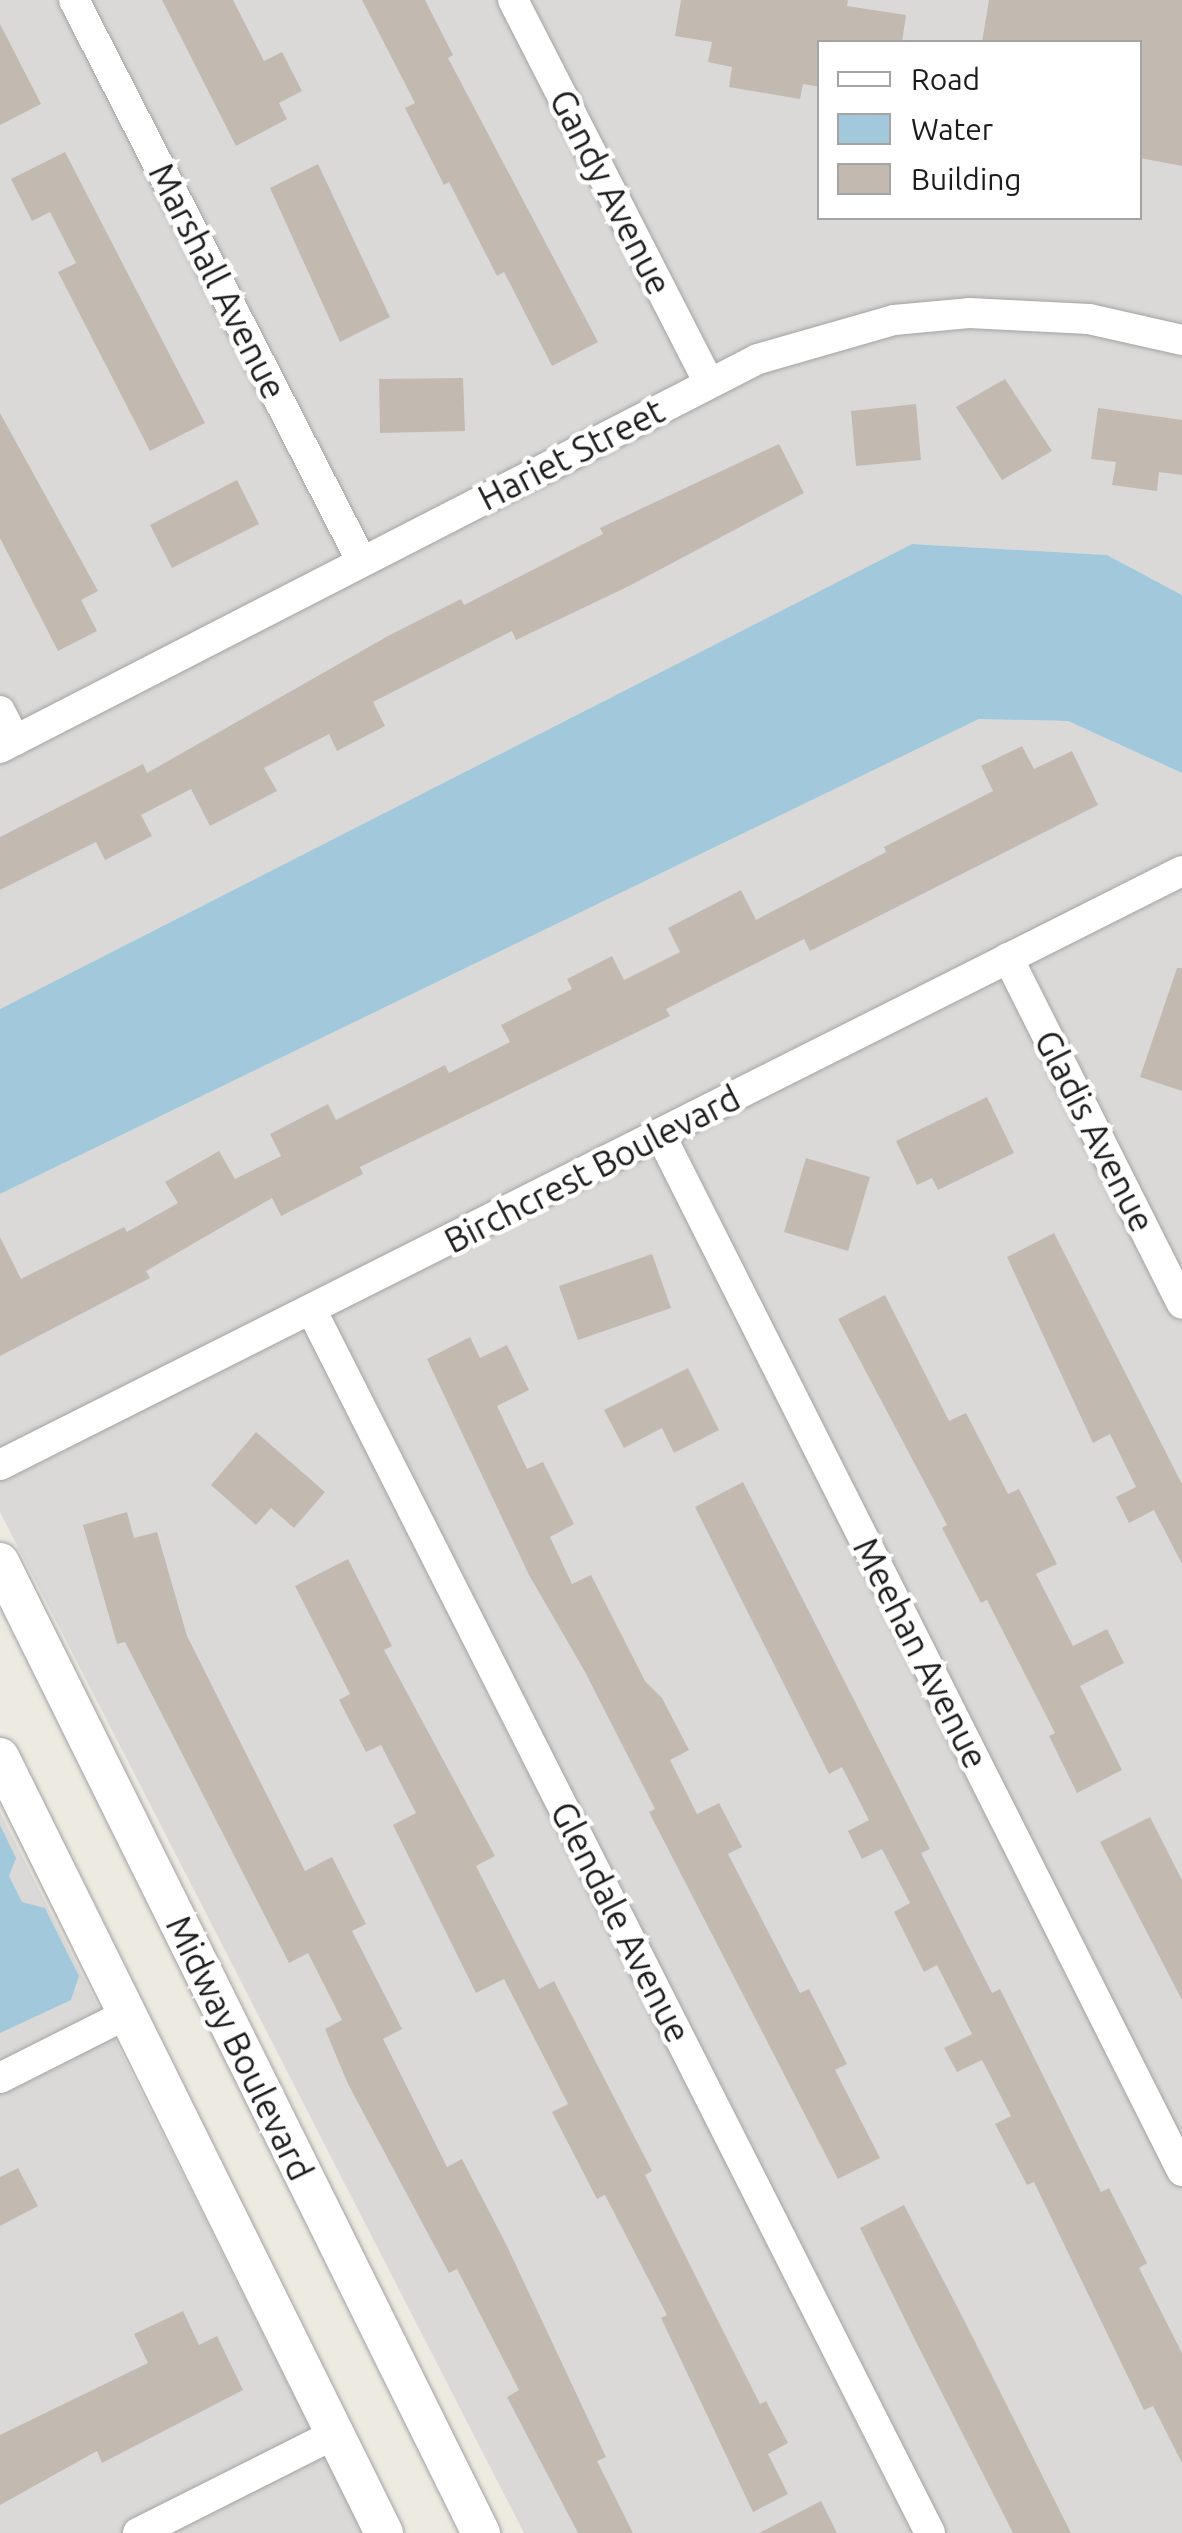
<!DOCTYPE html>
<html>
<head>
<meta charset="utf-8">
<style>
  body { margin:0 }
  #map { position:relative; width:1182px; height:2533px; overflow:hidden; background:#edeae1; font-family:Ubuntu,sans-serif }
  div>[style] { position:absolute }
  [style*='--x'] { left:calc(var(--x)*1px); top:calc(var(--y)*1px); width:calc(var(--w)*1px); rotate:calc(var(--a)*1deg) }
  .residential>* { inset:0; background:#dad9d8 }
  .water>* { inset:0; background:#a1c8db }
  .building>* { inset:0; background:#c2bab1 }
  .roads { filter:drop-shadow(0 0 2px #a3a3a3) drop-shadow(0 0 2px #a3a3a3) }
  .minor>* { height:30px; margin:-15px; padding:0 15px; transform-origin:15px; border-radius:15px; background:#fff }
  .tertiary>* { height:38px; margin:-19px; padding:0 19px; transform-origin:19px; border-radius:19px; background:#fff }
  span { translate:-50% -50%; white-space:nowrap; text-align:center; line-height:1.15; -webkit-text-stroke:9px #fff; paint-order:stroke }
  .street-label { font-size:35px; color:#1c1c1c }
  .legend { position:absolute; left:817px; top:40px; width:325px; height:180px; box-sizing:border-box; background:#fff; border:2px solid #a4a4a4; margin:0; padding:12px 18px; list-style:none; font-size:30px; color:#1c1c1c }
  .legend li { display:flex; align-items:center; gap:20px; height:50px }
  .legend b { width:50px; border:2px solid #a4a4a4 }
</style>
</head>
<body>
<div id="map">
  <div class="residential">
    <i style="clip-path:polygon(evenodd,0 0,1182px 0,1182px 595px,1107px 555px,912px 544px,0 1009px,0 0,820px 42px,1140px 42px,1140px 218px,820px 218px,820px 42px)"></i>
    <i style="clip-path:polygon(979px 719px,1068px 721px,1182px 773px,1182px 2533px,524px 2533px,0 1512px,0 1194px)"></i>
    <i style="clip-path:polygon(0 1812px,363px 2533px,0 2533px)"></i>
  </div>
  <div class="water">
    <i style="clip-path:polygon(912px 544px,1107px 555px,1182px 595px,1182px 773px,1068px 721px,979px 719px,0 1194px,0 1009px)"></i>
    <i style="clip-path:polygon(0 1825px,16px 1858px,9px 1876px,22px 1902px,45px 1908px,79px 1976px,71px 2000px,0 2033px)"></i>
  </div>
  <div class="building">
    <i style="clip-path:polygon(162px 0,233px 0,264px 61px,282px 52px,302px 91px,279px 103px,287px 119px,236px 146px)"></i>
    <i style="clip-path:polygon(362px 0,425px 0,453px 55px,448px 58px,598px 342px,552px 366px,504px 272px,497px 276px,449px 182px,444px 185px,405px 108px,415px 103px)"></i>
    <i style="clip-path:polygon(681px 0,848px 0,847px 6px,906px 15px,902px 42px,820px 42px,820px 87px,803px 84px,800px 99px,729px 87px,732px 67px,708px 62px,712px 42px,675px 36px)"></i>
    <i style="clip-path:polygon(989px 0,1182px 0,1182px 166px,1140px 158px,1140px 42px,982px 42px)"></i>
    <i style="clip-path:polygon(0 24px,41px 104px,0 125px)"></i>
    <i style="clip-path:polygon(65px 152px,205px 423px,150px 451px,58px 272px,76px 263px,50px 212px,32px 221px,11px 179px)"></i>
    <i style="clip-path:polygon(318px 164px,390px 317px,340px 342px,270px 188px)"></i>
    <i style="clip-path:polygon(463px 378px,465px 431px,380px 433px,379px 379px)"></i>
    <i style="clip-path:polygon(1005px 379px,1052px 451px,1002px 480px,956px 407px)"></i>
    <i style="clip-path:polygon(916px 404px,921px 460px,856px 466px,851px 411px)"></i>
    <i style="clip-path:polygon(1098px 408px,1182px 420px,1182px 475px,1159px 472px,1157px 491px,1112px 485px,1116px 462px,1091px 459px)"></i>
    <i style="clip-path:polygon(0 413px,98px 591px,81px 600px,97px 631px,58px 651px,0 538px)"></i>
    <i style="clip-path:polygon(779px 444px,804px 493px,629px 586px,516px 640px,512px 631px,373px 702px,385px 726px,337px 751px,329px 734px,264px 768px,277px 791px,210px 826px,191px 789px,141px 815px,152px 836px,105px 860px,96px 842px,0 890px,0 837px,143px 764px,147px 773px,388px 636px,461px 599px,464px 605px,603px 534px,600px 528px)"></i>
    <i style="clip-path:polygon(237px 480px,259px 524px,172px 568px,150px 525px)"></i>
    <i style="clip-path:polygon(1022px 746px,1034px 769px,1072px 751px,1098px 805px,810px 951px,804px 939px,666px 1009px,670px 1016px,360px 1167px,363px 1174px,281px 1216px,272px 1198px,146px 1271px,150px 1278px,0 1356px,0 1237px,21px 1279px,124px 1227px,127px 1232px,178px 1203px,165px 1182px,219px 1151px,235px 1179px,281px 1156px,270px 1134px,328px 1104px,336px 1120px,445px 1065px,449px 1073px,510px 1042px,501px 1025px,572px 989px,567px 979px,612px 956px,624px 980px,680px 952px,668px 928px,741px 890px,756px 920px,886px 852px,884px 847px,993px 791px,981px 766px)"></i>
    <i style="clip-path:polygon(1177px 968px,1182px 968px,1182px 1091px,1140px 1077px)"></i>
    <i style="clip-path:polygon(987px 1097px,1014px 1153px,938px 1190px,932px 1178px,917px 1185px,896px 1141px)"></i>
    <i style="clip-path:polygon(806px 1158px,870px 1177px,848px 1251px,784px 1232px)"></i>
    <i style="clip-path:polygon(1054px 1233px,1182px 1484px,1182px 1564px,1154px 1510px,1129px 1523px,1116px 1497px,1136px 1487px,1110px 1434px,1093px 1443px,1007px 1257px)"></i>
    <i style="clip-path:polygon(652px 1254px,671px 1308px,578px 1340px,559px 1286px)"></i>
    <i style="clip-path:polygon(885px 1295px,949px 1421px,966px 1413px,1008px 1494px,1019px 1489px,1057px 1564px,1036px 1574px,1073px 1646px,1107px 1629px,1124px 1663px,1080px 1686px,1122px 1770px,1077px 1793px,1049px 1736px,1055px 1733px,987px 1600px,981px 1603px,942px 1528px,947px 1525px,838px 1319px)"></i>
    <i style="clip-path:polygon(470px 1337px,480px 1358px,507px 1345px,529px 1390px,497px 1406px,527px 1469px,543px 1462px,574px 1524px,550px 1537px,572px 1584px,591px 1575px,645px 1681px,662px 1698px,689px 1750px,670px 1760px,697px 1814px,719px 1803px,742px 1847px,728px 1854px,800px 1993px,809px 1989px,847px 2064px,835px 2070px,880px 2158px,838px 2179px,649px 1812px,655px 1809px,584px 1670px,529px 1575px,427px 1359px)"></i>
    <i style="clip-path:polygon(688px 1368px,719px 1430px,674px 1453px,662px 1428px,624px 1448px,604px 1410px)"></i>
    <i style="clip-path:polygon(256px 1432px,325px 1492px,294px 1528px,271px 1508px,256px 1525px,211px 1485px)"></i>
    <i style="clip-path:polygon(743px 1482px,930px 1849px,921px 1853px,992px 1993px,1000px 1989px,1101px 2192px,1109px 2188px,1147px 2263px,1139px 2268px,1182px 2353px,1182px 2463px,1153px 2406px,1144px 2410px,1034px 2182px,1027px 2185px,995px 2124px,1011px 2116px,982px 2060px,957px 2072px,944px 2048px,972px 2034px,937px 1965px,924px 1972px,894px 1912px,910px 1903px,882px 1849px,862px 1859px,848px 1831px,869px 1820px,842px 1767px,829px 1774px,695px 1507px)"></i>
    <i style="clip-path:polygon(127px 1512px,134px 1538px,157px 1532px,187px 1636px,305px 1871px,332px 1857px,366px 1924px,352px 1931px,402px 2029px,383px 2039px,447px 2167px,462px 2159px,506px 2244px,606px 2457px,597px 2461px,633px 2533px,578px 2533px,507px 2397px,519px 2390px,457px 2269px,449px 2273px,348px 2084px,325px 2029px,342px 2020px,308px 1953px,289px 1963px,125px 1642px,117px 1644px,83px 1525px)"></i>
    <i style="clip-path:polygon(348px 1559px,392px 1646px,384px 1650px,495px 1856px,476px 1866px,539px 1989px,554px 1981px,652px 2171px,645px 2175px,695px 2275px,760px 2404px,766px 2401px,788px 2443px,768px 2454px,788px 2494px,753px 2512px,661px 2318px,667px 2315px,605px 2195px,597px 2199px,552px 2112px,568px 2104px,504px 1979px,476px 1993px,393px 1825px,416px 1813px,381px 1745px,366px 1752px,339px 1700px,350px 1694px,295px 1586px)"></i>
    <i style="clip-path:polygon(1150px 1817px,1182px 1880px,1182px 2000px,1100px 1842px)"></i>
    <i style="clip-path:polygon(18px 2168px,38px 2206px,0 2226px,0 2177px)"></i>
    <i style="clip-path:polygon(904px 2205px,962px 2316px,1071px 2533px,1013px 2533px,915px 2340px,860px 2228px)"></i>
    <i style="clip-path:polygon(183px 2311px,199px 2345px,217px 2336px,243px 2390px,102px 2463px,97px 2451px,0 2505px,0 2435px,148px 2363px,134px 2334px)"></i>
    <i style="clip-path:polygon(821px 2501px,837px 2533px,759px 2533px)"></i>
  </div>
  <div class="roads">
    <div class="minor">
      <i style="--x:74;--y:0;--w:631;--a:62.87"></i>
      <i style="--x:513;--y:0;--w:430;--a:62.9"></i>
      <i style="--x:0;--y:711;--w:33;--a:63"></i>
      <i style="--x:0;--y:748;--w:852;--a:-27.17"></i>
      <i style="--x:758;--y:359;--w:141;--a:-16"></i>
      <i style="--x:894;--y:320;--w:75;--a:-5.3"></i>
      <i style="--x:969;--y:313;--w:120;--a:2.9"></i>
      <i style="--x:1089;--y:319;--w:95;--a:12.7"></i>
      <i style="--x:1008;--y:958;--w:387;--a:63.3"></i>
      <i style="--x:660;--y:1134;--w:1161;--a:63.28"></i>
      <i style="--x:312;--y:1311;--w:1369;--a:63.17"></i>
      <i style="--x:0;--y:1465;--w:1323;--a:-26.68"></i>
      <i style="--x:0;--y:2078;--w:142;--a:-26.7"></i>
      <i style="--x:138;--y:2533;--w:220;--a:-26.7"></i>
    </div>
    <div class="tertiary">
      <i style="--x:0;--y:1562;--w:1084;--a:63.65"></i>
      <i style="--x:0;--y:1757;--w:866;--a:63.67"></i>
    </div>
  </div>
  <div class="street-label">
    <span style="left:611px;top:192px;rotate:63deg">Gandy Avenue</span>
    <span style="left:218px;top:281px;rotate:63deg">Marshall Avenue</span>
    <span style="left:571px;top:454px;rotate:-27deg">Hariet Street</span>
    <span style="left:1095px;top:1131px;rotate:63deg">Gladis Avenue</span>
    <span style="left:592px;top:1169px;rotate:-27deg">Birchcrest Boulevard</span>
    <span style="left:921px;top:1653px;rotate:63deg">Meehan Avenue</span>
    <span style="left:621px;top:1922px;rotate:63deg">Glendale Avenue</span>
    <span style="left:240px;top:2048px;rotate:64deg">Midway Boulevard</span>
  </div>
  <ul class="legend">
  <li><b style="height:12px;background:#fff"></b>Road</li>
  <li><b style="height:28px;background:#a1c8db"></b>Water</li>
  <li><b style="height:28px;background:#c2bab1"></b>Building</li>
  </ul>
</div>
</body>
</html>
